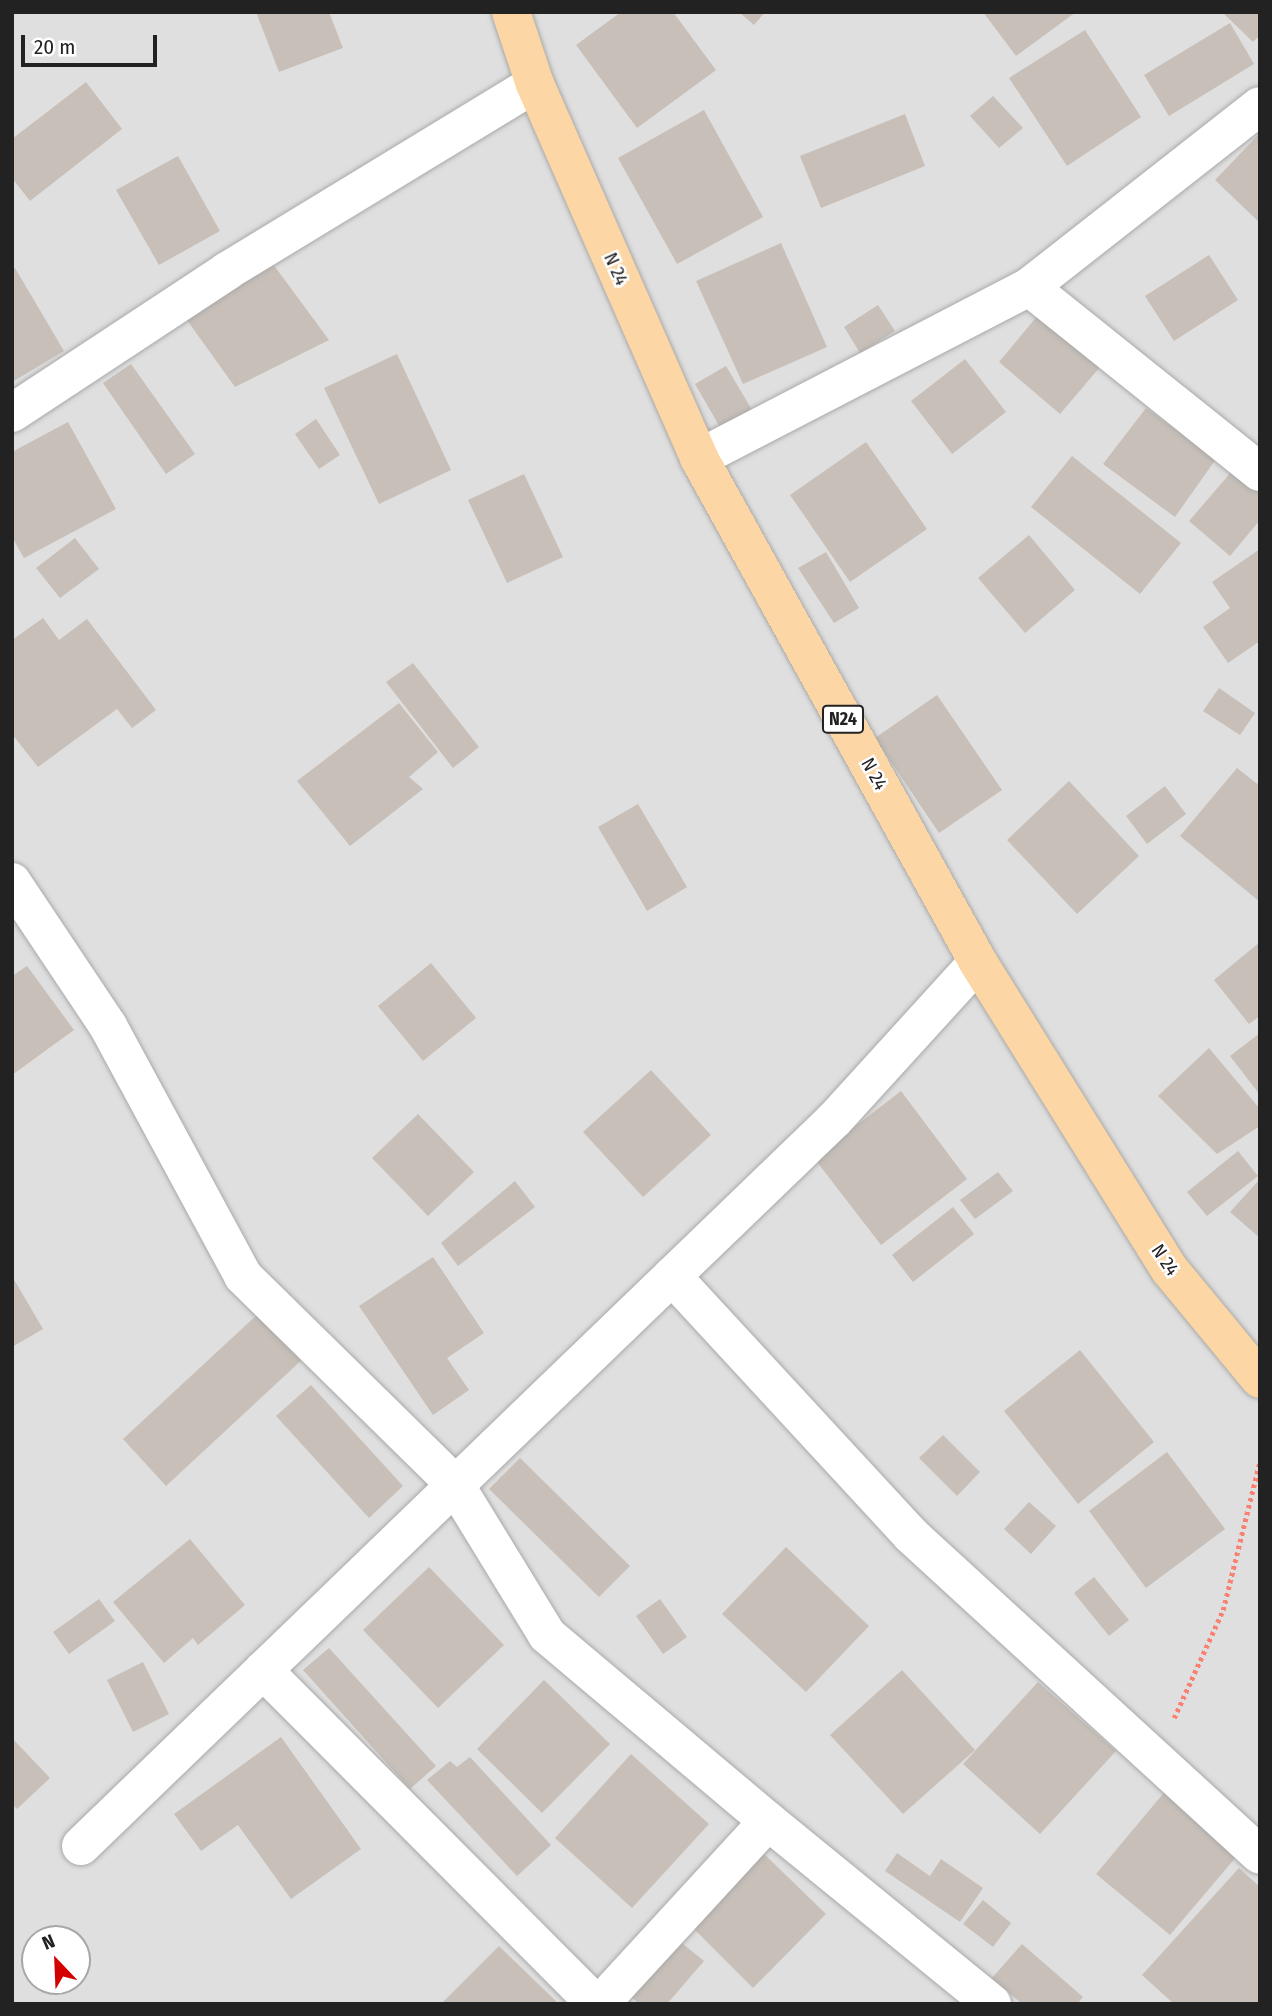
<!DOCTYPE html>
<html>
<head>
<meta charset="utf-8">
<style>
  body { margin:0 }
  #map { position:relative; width:1272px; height:2016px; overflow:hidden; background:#f2efe9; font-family:"Fira Sans Condensed",sans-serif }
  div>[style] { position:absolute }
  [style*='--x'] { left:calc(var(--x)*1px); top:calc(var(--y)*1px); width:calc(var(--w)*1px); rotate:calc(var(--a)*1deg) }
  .residential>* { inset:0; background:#e0dfdf }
  .building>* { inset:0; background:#c7bfb8 }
  .path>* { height:4.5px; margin-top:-2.25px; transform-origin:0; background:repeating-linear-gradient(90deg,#fa8072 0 3.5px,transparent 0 7px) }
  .roads { filter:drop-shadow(0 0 2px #a9a9a9) drop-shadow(0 0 2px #a9a9a9) }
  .minor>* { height:38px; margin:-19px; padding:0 19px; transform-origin:19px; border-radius:19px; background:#fff }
  .major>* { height:38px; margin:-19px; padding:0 19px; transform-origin:19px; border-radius:19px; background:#fcd6a4 }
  span { translate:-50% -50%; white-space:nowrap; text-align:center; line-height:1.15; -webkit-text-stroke:5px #fff; paint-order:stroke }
  .shield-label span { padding:2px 5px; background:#fff; border:2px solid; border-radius:5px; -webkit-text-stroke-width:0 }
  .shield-label { font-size:18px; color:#222; font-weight:700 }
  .street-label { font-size:19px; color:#222 }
  .frame { position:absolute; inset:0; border:14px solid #222; pointer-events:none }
  .north { position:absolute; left:21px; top:1925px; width:70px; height:70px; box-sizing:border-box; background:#fff; border:2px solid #a7a7a7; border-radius:50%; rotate:337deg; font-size:19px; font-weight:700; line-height:28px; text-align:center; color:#222 }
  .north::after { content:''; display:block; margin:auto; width:24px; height:32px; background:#d40000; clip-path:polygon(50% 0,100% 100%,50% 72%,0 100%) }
  .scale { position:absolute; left:21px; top:35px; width:136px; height:32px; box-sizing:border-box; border:4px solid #222; border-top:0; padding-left:9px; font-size:21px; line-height:24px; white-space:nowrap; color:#222; -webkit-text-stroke:5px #fff; paint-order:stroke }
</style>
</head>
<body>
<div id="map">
  <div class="residential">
    <i style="clip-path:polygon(evenodd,12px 12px,1260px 12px,1260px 2004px,12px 2004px,12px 12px,35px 1939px,77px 1939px,77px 1981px,35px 1981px,35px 1939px)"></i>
  </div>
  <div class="building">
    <i style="clip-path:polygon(256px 12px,329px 12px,343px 48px,279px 72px)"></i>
    <i style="clip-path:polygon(621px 12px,673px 12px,716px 70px,637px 128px,576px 45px)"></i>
    <i style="clip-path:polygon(739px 12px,765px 12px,754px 25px)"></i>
    <i style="clip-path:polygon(983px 12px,1076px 12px,1016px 56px)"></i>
    <i style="clip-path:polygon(1222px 12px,1260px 12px,1260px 35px,1253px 42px)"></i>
    <i style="clip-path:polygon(1230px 23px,1254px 64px,1169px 116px,1144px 75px)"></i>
    <i style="clip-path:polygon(1085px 30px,1141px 117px,1067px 166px,1009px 78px)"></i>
    <i style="clip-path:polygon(86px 82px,122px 129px,30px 201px,12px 178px,12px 139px)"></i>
    <i style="clip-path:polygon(993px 96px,1023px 128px,999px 148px,970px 116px)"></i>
    <i style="clip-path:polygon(704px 110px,763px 217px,677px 264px,618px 158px)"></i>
    <i style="clip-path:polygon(905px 114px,925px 166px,821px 208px,800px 156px)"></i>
    <i style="clip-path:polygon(1260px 133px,1260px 223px,1215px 180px)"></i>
    <i style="clip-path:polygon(178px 156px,220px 231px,159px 265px,116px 190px)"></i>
    <i style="clip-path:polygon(781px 243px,827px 347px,743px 384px,696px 281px)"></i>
    <i style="clip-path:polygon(1209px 255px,1238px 300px,1174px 341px,1145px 296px)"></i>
    <i style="clip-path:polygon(270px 260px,329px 340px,235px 387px,184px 316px)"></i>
    <i style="clip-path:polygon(15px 268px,64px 351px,12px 382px,12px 269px)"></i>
    <i style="clip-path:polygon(878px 305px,895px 331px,860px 353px,844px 327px)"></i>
    <i style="clip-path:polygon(1044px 308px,1106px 360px,1060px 414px,999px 362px)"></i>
    <i style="clip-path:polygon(397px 354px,451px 470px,379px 504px,324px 388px)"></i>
    <i style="clip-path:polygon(965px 359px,1006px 412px,952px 454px,911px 401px)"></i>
    <i style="clip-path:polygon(131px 364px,195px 454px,166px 474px,103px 383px)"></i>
    <i style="clip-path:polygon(726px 366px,752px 410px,721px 429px,695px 384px)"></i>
    <i style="clip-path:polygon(1146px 408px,1216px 459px,1175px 517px,1103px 464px)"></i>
    <i style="clip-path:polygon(316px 419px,340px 455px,319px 469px,295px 434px)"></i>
    <i style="clip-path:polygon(68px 422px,116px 509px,24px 558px,12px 537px,12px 452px)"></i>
    <i style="clip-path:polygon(866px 442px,927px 529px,850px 582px,790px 495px)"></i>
    <i style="clip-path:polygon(1072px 456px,1181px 543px,1140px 594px,1031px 507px)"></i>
    <i style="clip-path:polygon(1232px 471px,1260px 494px,1260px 520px,1230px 556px,1189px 521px)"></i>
    <i style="clip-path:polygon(524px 474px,563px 557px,507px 583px,468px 500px)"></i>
    <i style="clip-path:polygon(1029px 535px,1075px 590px,1025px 633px,978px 578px)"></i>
    <i style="clip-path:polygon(75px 538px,99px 569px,60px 598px,36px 568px)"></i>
    <i style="clip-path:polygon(1260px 549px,1260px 641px,1228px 663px,1203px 627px,1230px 608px,1212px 582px)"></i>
    <i style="clip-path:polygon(826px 552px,859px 608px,834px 623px,798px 568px)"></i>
    <i style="clip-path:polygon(43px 618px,59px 640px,87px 619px,156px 710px,132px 728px,117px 709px,38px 767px,12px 734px,12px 640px)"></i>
    <i style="clip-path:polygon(413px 663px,479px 747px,453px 768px,386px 682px)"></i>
    <i style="clip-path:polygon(1219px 688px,1255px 713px,1240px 735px,1203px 711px)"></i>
    <i style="clip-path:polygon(937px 695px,1002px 790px,939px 833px,875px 738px)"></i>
    <i style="clip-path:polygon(399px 703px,438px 752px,409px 777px,423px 789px,350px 846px,297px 781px)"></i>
    <i style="clip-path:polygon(1237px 768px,1260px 786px,1260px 902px,1180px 836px)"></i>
    <i style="clip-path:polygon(1069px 781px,1139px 856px,1077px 914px,1007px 840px)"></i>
    <i style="clip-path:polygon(1165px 786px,1186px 814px,1147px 844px,1126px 816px)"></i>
    <i style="clip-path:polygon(638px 804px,687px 887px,647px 911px,598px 827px)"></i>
    <i style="clip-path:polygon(1260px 942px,1260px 1016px,1249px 1024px,1214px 980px)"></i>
    <i style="clip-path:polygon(431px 963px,476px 1018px,423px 1061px,378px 1006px)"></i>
    <i style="clip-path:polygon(27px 966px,74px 1030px,12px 1075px,12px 976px)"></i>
    <i style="clip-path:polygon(1260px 1033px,1260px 1095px,1230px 1056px)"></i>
    <i style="clip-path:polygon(1209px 1048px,1260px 1109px,1260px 1126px,1217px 1154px,1158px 1096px)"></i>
    <i style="clip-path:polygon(651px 1070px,711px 1135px,643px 1197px,583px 1132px)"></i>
    <i style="clip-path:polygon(901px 1091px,967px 1179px,881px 1245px,814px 1158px)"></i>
    <i style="clip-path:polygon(418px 1114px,474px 1172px,428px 1216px,372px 1158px)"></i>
    <i style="clip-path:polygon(1238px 1151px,1258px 1176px,1207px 1216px,1187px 1192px)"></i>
    <i style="clip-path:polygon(998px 1172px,1013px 1191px,975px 1219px,960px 1200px)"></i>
    <i style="clip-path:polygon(1260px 1179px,1260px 1238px,1230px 1212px)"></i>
    <i style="clip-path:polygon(515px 1181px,535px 1207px,458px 1266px,441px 1243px)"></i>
    <i style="clip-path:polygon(953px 1207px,974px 1234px,913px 1282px,892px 1255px)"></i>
    <i style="clip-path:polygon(433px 1257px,484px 1333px,447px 1358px,469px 1390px,433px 1415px,359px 1306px)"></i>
    <i style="clip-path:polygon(12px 1276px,43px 1329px,12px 1347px)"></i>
    <i style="clip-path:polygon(261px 1311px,305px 1357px,166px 1486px,123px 1439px)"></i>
    <i style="clip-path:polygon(1080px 1350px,1154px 1442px,1078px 1504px,1004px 1411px)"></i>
    <i style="clip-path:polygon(311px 1385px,403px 1486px,369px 1518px,276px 1416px)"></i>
    <i style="clip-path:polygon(943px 1435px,980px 1472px,957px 1496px,919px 1458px)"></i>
    <i style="clip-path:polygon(1167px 1452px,1225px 1529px,1146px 1588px,1089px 1511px)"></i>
    <i style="clip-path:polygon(520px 1458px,630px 1566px,599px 1597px,489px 1489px)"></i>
    <i style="clip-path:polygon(1029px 1502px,1056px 1526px,1031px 1554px,1004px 1529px)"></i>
    <i style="clip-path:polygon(190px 1539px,245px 1605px,198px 1645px,193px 1638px,164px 1663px,113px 1602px)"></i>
    <i style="clip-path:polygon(786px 1547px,869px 1626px,806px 1692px,722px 1614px)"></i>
    <i style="clip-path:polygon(429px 1567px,504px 1645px,438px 1708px,363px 1630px)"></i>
    <i style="clip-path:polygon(1094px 1577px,1129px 1620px,1109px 1636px,1074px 1593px)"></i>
    <i style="clip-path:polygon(99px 1599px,115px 1621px,69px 1654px,53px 1632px)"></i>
    <i style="clip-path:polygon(660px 1599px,687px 1637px,663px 1654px,636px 1616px)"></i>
    <i style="clip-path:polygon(329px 1648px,436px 1766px,410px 1789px,303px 1670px)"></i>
    <i style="clip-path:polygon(143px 1662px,169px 1714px,133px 1732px,107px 1680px)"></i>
    <i style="clip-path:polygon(902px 1670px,975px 1750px,903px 1814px,830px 1735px)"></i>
    <i style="clip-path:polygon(544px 1680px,610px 1744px,542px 1813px,477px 1749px)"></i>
    <i style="clip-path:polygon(1038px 1682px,1116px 1751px,1040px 1834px,963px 1764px)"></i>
    <i style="clip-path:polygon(281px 1737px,361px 1849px,291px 1899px,238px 1825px,201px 1851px,174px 1814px)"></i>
    <i style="clip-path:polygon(12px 1738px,50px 1778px,17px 1809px,12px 1804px)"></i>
    <i style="clip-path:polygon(631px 1754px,709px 1824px,632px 1908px,555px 1838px)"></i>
    <i style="clip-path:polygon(470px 1757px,551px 1845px,517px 1876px,427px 1780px,450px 1761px,457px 1767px)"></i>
    <i style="clip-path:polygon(1167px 1789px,1242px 1850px,1170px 1935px,1096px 1874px)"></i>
    <i style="clip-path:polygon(760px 1850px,826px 1914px,753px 1988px,688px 1923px)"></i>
    <i style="clip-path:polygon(897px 1853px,930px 1876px,941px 1859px,983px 1888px,960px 1922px,885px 1871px)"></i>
    <i style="clip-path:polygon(1239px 1868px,1260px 1887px,1260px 2004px,1174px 2004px,1142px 1975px)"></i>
    <i style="clip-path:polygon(983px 1900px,1011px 1923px,993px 1947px,963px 1924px)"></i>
    <i style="clip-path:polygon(673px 1936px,704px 1961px,667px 2004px,639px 2004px,626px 1992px)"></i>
    <i style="clip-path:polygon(1022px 1944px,1083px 1997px,1077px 2004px,1022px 2004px,992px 1978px)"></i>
    <i style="clip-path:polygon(499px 1946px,559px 2004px,441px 2004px)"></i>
  </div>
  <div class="path">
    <i style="--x:1174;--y:1718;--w:119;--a:-65.6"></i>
    <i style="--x:1223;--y:1610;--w:154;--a:-76.1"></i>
  </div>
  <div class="roads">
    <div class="minor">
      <i style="--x:1029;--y:287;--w:296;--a:38.7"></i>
      <i style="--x:12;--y:413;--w:258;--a:-33.4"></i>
      <i style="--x:227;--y:271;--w:360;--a:-31.3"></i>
      <i style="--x:699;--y:458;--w:372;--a:-27.4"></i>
      <i style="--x:1029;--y:287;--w:293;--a:-38.1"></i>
      <i style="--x:12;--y:882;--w:173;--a:56.3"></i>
      <i style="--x:108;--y:1026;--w:284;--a:61.6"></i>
      <i style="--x:243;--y:1276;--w:296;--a:44.5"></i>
      <i style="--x:454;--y:1483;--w:178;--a:58.5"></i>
      <i style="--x:547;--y:1635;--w:289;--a:40.1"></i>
      <i style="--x:768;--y:1821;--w:289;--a:39.2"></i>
      <i style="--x:672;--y:1276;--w:352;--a:47.3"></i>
      <i style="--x:911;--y:1535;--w:473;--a:42.5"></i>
      <i style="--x:263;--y:1670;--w:472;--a:45.1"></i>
      <i style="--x:81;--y:1846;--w:1047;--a:-43.96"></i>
      <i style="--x:835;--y:1119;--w:212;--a:-47.7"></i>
      <i style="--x:600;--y:2004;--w:248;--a:-47.4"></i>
    </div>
    <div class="major">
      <i style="--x:511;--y:12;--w:76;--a:71.6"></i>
      <i style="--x:535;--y:84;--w:408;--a:66.3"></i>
      <i style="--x:699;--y:458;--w:576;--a:61.03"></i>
      <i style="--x:978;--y:962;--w:363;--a:58.1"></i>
      <i style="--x:1170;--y:1270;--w:141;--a:50.5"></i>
    </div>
  </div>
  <div class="shield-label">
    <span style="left:843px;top:719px">N24</span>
  </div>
  <div class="street-label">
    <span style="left:616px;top:269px;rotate:66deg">N 24</span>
    <span style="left:874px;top:774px;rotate:61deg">N 24</span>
    <span style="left:1165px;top:1260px;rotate:56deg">N 24</span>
  </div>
  <div class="frame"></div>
  <div class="north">N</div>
  <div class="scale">20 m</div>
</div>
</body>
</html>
